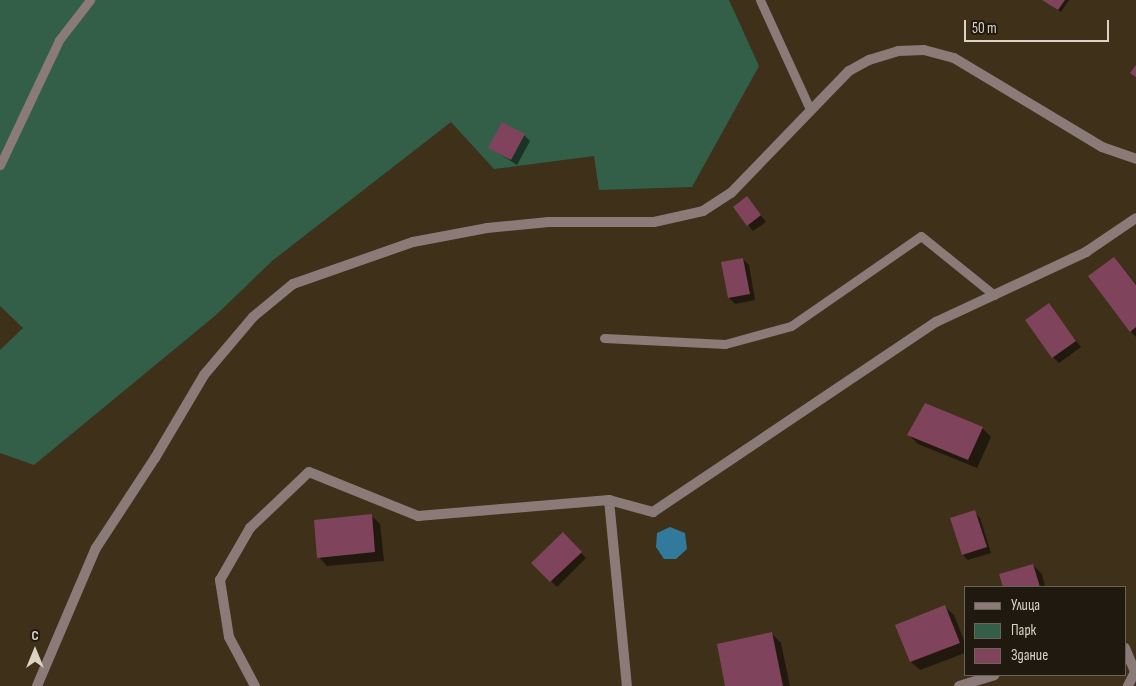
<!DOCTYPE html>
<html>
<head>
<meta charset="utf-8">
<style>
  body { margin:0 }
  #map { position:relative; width:1136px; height:686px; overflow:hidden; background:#3e3019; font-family:"Sofia Sans Condensed",sans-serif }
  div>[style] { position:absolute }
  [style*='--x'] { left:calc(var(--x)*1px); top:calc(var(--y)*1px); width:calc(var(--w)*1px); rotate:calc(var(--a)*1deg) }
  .green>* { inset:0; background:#335e48 }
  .water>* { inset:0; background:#317a9c }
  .shadow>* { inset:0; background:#0007 }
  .building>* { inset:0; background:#80435c }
  .service>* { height:9px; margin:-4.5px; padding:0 4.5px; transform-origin:4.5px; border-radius:4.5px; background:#8a7b78 }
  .minor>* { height:10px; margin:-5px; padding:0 5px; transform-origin:5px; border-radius:5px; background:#8a7b78 }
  span { translate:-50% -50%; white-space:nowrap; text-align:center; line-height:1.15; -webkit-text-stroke:5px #1f190f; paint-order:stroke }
  .legend { position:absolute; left:964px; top:586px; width:162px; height:90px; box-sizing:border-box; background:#1f190f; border:1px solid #6b6358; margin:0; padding:6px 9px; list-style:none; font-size:15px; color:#dcd3c5 }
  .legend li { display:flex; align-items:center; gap:10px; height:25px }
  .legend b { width:25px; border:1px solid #6b6358 }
  .north { position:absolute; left:10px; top:626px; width:50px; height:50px; -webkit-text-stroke:4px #1f190f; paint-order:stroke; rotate:0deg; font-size:14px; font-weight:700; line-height:20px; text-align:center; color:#dcd3c5 }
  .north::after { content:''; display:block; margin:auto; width:18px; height:22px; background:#dcd3c5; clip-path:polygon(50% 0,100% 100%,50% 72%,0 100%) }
  .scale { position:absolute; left:964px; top:20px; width:145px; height:22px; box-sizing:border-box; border:2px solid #dcd3c5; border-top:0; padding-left:6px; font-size:15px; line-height:18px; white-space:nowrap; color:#dcd3c5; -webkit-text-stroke:4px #1f190f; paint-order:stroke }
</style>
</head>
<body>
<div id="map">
  <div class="green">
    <i style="clip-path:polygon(0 0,729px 0,759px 66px,692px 187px,599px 190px,594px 156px,494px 169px,451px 122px,272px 261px,216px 315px,34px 465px,0 453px,0 350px,23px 328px,0 306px)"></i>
  </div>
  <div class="water">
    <i style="clip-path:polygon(670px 527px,685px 533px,687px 549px,676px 559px,664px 559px,656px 547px,657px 533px)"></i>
  </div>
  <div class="shadow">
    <i style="clip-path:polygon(1043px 0,1069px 0,1061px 12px)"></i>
    <i style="clip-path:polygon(524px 135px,530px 141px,517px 165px,490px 148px)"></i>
    <i style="clip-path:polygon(747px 198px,766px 222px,753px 231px,748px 225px)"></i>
    <i style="clip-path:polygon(1114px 258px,1136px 284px,1136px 337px,1130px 331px)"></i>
    <i style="clip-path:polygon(743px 259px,749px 265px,755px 300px,735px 304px,729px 298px)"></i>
    <i style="clip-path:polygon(1049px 305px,1081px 347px,1059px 363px,1053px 357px)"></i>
    <i style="clip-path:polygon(982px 428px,991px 437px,977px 468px,918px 444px,909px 435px)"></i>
    <i style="clip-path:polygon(974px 512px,980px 518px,991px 553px,968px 560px,963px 555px)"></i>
    <i style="clip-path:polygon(371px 515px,380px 524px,384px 561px,327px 566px,319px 557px)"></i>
    <i style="clip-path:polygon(562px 534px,586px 558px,557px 587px,533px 563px)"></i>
    <i style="clip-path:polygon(1033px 565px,1042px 574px,1045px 587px,1004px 587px,1000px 574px)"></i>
    <i style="clip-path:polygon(945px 607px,954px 615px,965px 643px,965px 653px,920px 670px,911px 662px,897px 626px)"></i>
    <i style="clip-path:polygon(772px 634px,781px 643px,790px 686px,727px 686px)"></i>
  </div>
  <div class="building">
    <i style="clip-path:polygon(1042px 0,1065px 0,1058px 10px)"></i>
    <i style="clip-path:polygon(1136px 65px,1136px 77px,1130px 73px)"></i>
    <i style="clip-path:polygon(502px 122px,525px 134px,511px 160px,488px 148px)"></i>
    <i style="clip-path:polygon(747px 196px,761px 215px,747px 226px,733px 207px)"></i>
    <i style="clip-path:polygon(1114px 257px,1136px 285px,1136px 327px,1130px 332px,1088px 276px)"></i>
    <i style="clip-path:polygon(743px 258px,750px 294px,728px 298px,721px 262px)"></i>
    <i style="clip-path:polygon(1049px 303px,1076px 341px,1052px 358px,1025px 320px)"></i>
    <i style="clip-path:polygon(925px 403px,983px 427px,968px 460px,907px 435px)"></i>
    <i style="clip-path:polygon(975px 510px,987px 547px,962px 555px,950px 518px)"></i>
    <i style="clip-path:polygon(372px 514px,375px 552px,317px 558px,314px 520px)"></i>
    <i style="clip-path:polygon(563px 532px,582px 552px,550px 582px,531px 563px)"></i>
    <i style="clip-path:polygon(1033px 564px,1040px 587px,1003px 587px,999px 574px)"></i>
    <i style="clip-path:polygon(945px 605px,960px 643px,910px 662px,895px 625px)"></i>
    <i style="clip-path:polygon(772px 632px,783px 686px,725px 686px,717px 644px)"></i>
  </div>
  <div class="service">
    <i style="--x:760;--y:0;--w:120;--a:65.4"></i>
    <i style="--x:0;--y:165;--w:138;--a:-64.7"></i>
    <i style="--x:59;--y:40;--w:51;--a:-52.2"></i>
    <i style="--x:604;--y:338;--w:121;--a:2.8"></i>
    <i style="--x:725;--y:344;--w:68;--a:-15.3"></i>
    <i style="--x:791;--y:326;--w:158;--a:-34.7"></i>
    <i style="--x:921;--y:236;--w:94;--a:38.9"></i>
  </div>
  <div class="minor">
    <i style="--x:609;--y:500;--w:187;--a:84.5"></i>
    <i style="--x:1125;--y:648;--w:26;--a:67"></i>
    <i style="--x:1135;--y:672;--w:16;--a:117"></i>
    <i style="--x:37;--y:686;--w:150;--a:-66.9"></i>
    <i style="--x:96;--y:548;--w:108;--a:-56.8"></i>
    <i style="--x:155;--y:458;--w:96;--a:-59.4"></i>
    <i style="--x:204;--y:375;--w:76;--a:-49.8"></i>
    <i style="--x:253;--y:317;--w:52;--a:-39.5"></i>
    <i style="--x:293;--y:284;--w:127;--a:-19.3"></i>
    <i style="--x:413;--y:242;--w:75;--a:-10.7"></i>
    <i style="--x:487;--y:228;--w:62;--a:-5.5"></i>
    <i style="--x:549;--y:222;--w:105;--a:0"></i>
    <i style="--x:654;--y:222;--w:50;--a:-12.7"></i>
    <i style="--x:703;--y:211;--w:33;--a:-33"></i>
    <i style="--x:731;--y:193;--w:170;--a:-46"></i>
    <i style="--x:849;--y:71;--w:23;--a:-29"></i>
    <i style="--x:869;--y:60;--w:30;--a:-17"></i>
    <i style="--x:898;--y:51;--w:26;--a:-2"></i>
    <i style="--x:924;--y:50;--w:31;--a:15"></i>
    <i style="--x:954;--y:58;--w:173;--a:31"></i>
    <i style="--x:1102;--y:147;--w:36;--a:19"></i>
    <i style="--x:255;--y:686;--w:55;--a:-118"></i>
    <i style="--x:229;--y:637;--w:58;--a:-99"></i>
    <i style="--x:220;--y:580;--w:60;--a:-60"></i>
    <i style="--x:250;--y:528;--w:81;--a:-43.5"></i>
    <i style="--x:309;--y:472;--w:118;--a:22"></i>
    <i style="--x:418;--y:516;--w:192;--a:-4.8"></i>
    <i style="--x:609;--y:500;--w:46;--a:15.3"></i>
    <i style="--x:653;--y:512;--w:341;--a:-33.9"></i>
    <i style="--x:936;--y:322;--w:166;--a:-25"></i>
    <i style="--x:1086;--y:252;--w:60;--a:-34.2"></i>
    <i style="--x:959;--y:686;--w:37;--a:-17"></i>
  </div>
  <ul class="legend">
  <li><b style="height:6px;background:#8a7b78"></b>Улица</li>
  <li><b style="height:14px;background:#335e48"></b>Парк</li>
  <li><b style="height:14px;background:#80435c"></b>Здание</li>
  </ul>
  <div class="north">С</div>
  <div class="scale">50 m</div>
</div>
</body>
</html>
